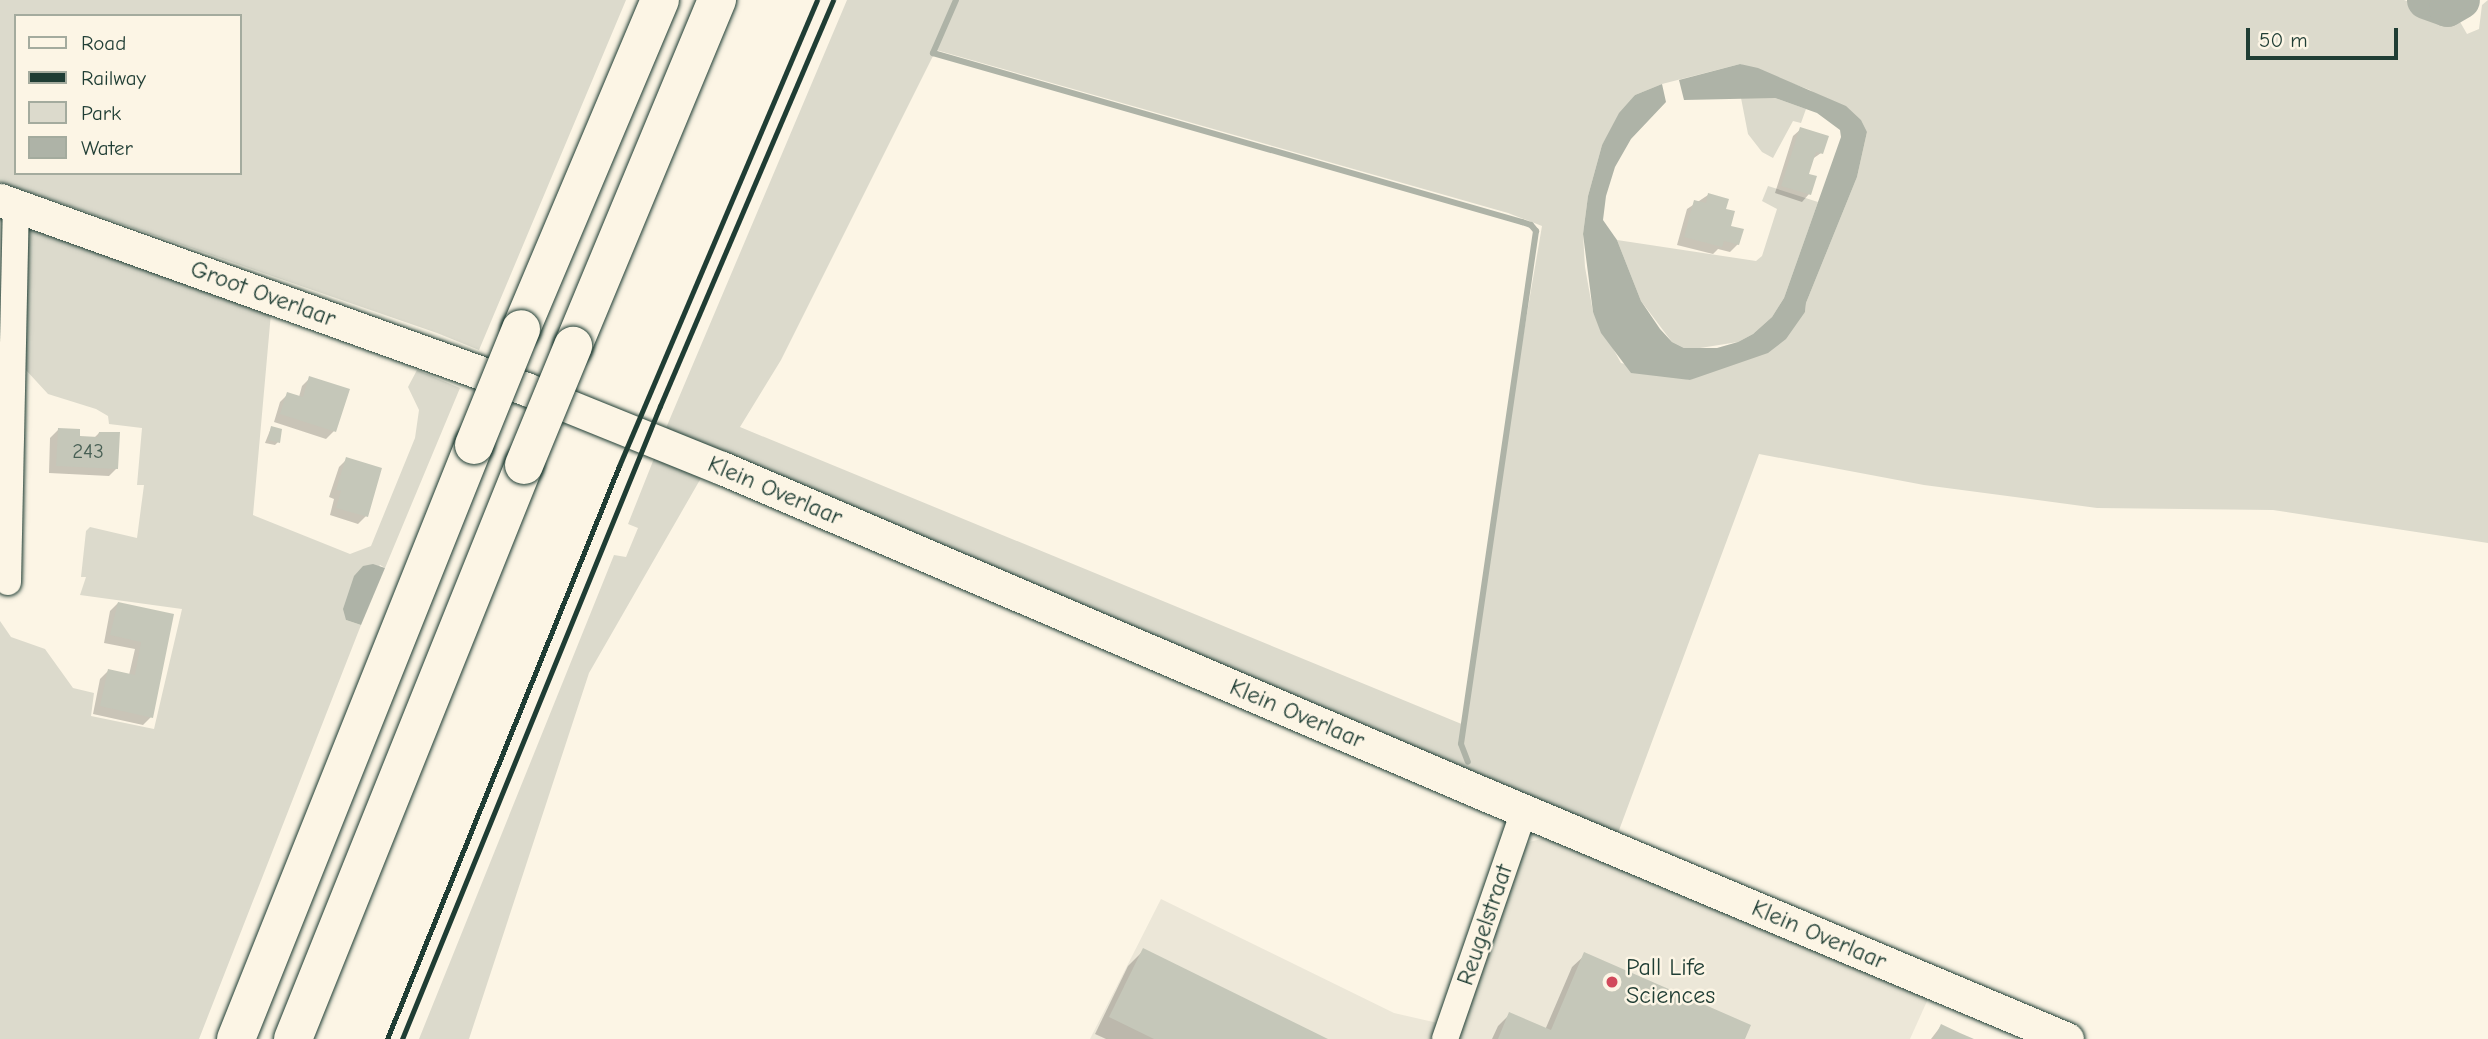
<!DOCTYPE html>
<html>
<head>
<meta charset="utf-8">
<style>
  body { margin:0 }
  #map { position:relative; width:2488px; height:1039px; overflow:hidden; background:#fcf5e5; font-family:"Comic Neue",sans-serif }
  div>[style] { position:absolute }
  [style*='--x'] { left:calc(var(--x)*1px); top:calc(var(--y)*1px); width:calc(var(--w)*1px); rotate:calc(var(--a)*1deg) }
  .built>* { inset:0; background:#ece7d8 }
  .green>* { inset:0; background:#dcdacc }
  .water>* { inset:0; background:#aeb3a7 }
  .shadow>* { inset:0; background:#0003 }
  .stream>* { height:6px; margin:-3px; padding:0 3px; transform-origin:3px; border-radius:3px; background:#aeb3a7 }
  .river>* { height:37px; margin:-18.5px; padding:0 18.5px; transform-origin:18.5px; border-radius:18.5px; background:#aeb3a7 }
  .building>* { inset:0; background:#c5c7b9 }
  .roads { filter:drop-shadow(0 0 2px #1f3d34) drop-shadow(0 0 2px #1f3d34) }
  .minor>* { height:26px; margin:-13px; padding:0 13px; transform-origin:13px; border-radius:13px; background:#fcf5e5 }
  .major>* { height:33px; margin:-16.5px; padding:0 16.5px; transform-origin:16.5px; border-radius:16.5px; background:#fcf5e5 }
  .highway>* { height:38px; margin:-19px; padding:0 19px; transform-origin:19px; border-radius:19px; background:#fcf5e5 }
  .rail>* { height:5px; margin:-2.5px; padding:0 2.5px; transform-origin:2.5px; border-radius:2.5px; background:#1f3d34 }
  .bridges { filter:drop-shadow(0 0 2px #1f3d34) drop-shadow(0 0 2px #1f3d34) }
  .highway-bridge>* { height:38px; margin:-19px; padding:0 19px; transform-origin:19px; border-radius:19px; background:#fcf5e5 }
  .dots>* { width:19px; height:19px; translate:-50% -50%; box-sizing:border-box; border:4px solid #fcf5e5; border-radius:50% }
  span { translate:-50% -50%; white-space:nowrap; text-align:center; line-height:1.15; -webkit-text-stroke:5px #fcf5e5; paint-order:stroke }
  .number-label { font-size:21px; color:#486055 }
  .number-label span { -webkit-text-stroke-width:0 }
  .street-label { font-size:24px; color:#1f3d34 }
  .poi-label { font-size:24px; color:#1f3d34 }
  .left { translate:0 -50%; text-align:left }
  .legend { position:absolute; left:14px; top:14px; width:228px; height:161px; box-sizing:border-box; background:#fcf5e5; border:2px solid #a4ab9e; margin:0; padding:9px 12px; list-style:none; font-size:21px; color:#1f3d34 }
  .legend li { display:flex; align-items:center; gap:14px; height:35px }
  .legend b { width:35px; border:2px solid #a4ab9e }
  .scale { position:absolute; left:2246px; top:28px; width:152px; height:32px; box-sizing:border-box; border:4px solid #1f3d34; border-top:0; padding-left:9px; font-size:21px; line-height:24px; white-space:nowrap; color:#1f3d34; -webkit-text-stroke:5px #fcf5e5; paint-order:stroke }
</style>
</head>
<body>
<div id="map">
  <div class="built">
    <i style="clip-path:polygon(1545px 838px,1928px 999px,1910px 1039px,1454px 1039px,1521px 857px,1529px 842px)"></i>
    <i style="clip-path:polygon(1161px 899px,1394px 1013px,1442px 1024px,1438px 1039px,1090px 1039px)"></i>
  </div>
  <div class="green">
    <i style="clip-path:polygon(evenodd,0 0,626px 0,479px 350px,437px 333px,0 182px,0 0,16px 16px,240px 16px,240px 173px,16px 173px,16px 16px)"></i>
    <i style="clip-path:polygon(evenodd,847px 0,2404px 0,2459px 20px,2467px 34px,2479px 29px,2482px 5px,2488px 0,2488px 543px,2273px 510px,2097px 508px,1924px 485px,1759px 454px,1618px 833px,666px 428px,847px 0,936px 50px,1508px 213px,1542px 226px,1505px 442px,1464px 725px,740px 427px,781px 360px,936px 50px,847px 0,1740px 64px,1810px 90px,1867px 132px,1857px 177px,1806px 303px,1805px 312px,1690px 380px,1621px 363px,1593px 312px,1585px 267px,1583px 234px,1588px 196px,1602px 145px,1635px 95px,1662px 84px,1740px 64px)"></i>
    <i style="clip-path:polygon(1750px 97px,1775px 98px,1806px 109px,1801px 123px,1793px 121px,1773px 158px,1762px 152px,1748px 134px,1741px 98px)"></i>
    <i style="clip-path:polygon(1768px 186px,1818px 202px,1784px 298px,1772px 317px,1753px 334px,1738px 342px,1700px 348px,1684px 348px,1672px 342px,1641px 301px,1617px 240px,1756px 261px,1762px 256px,1777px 209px,1762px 201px)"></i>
    <i style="clip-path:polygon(21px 226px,271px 313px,253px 515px,350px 554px,371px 546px,415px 438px,419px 410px,408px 387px,417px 370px,460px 388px,385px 568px,380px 565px,346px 620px,361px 625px,199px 1039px,0 1039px,0 621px,11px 637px,45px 649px,73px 688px,94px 693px,91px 716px,154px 729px,182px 609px,80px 595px,86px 577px,81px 577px,86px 531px,90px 527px,137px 538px,144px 485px,137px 485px,142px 428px,109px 424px,108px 416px,96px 409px,48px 394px,25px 369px)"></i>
    <i style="clip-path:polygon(655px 456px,701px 478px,589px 673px,469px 1039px,419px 1039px,614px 555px,626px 557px,638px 528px,628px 524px)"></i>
  </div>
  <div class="water">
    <i style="clip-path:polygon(1740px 64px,1758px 68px,1846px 106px,1861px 120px,1867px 132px,1857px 177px,1806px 303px,1805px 312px,1786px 339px,1768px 353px,1690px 380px,1631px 373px,1601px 333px,1593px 312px,1583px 234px,1588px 196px,1602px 145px,1619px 113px,1635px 95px,1662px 84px,1666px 102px,1631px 139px,1615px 167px,1606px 196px,1603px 220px,1617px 240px,1641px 301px,1660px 329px,1672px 342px,1684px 348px,1717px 348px,1738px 342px,1753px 334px,1772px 317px,1784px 298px,1841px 137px,1840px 130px,1817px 113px,1775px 98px,1684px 100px,1679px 80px)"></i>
    <i style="clip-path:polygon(373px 564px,385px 568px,361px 625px,346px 620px,343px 609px,354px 576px,363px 566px)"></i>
  </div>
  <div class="shadow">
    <i style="clip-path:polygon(1801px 129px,1821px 153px,1811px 160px,1806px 175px,1809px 194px,1802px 202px,1775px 193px,1793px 136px)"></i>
    <i style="clip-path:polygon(1708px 195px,1724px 210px,1738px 244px,1730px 252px,1718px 249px,1713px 254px,1677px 245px,1687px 209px)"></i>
    <i style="clip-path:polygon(310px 378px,334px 431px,326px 439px,274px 422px,280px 402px,288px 394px,299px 397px,302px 386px)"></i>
    <i style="clip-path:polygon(271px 428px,278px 442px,275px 445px,265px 443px)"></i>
    <i style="clip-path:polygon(58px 430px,79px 438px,94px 438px,99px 433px,117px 468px,109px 476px,49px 473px,50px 438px)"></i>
    <i style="clip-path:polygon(347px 459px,366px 516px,358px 524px,330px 515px,334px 499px,329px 497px,339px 467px)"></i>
    <i style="clip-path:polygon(118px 603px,172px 615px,151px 717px,143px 725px,93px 714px,100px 679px,108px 671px,129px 675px,135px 649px,104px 643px,110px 611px)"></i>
    <i style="clip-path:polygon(1144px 950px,1324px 1039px,1106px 1039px,1095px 1034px,1128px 966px)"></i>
    <i style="clip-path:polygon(1585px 955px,1743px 1039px,1492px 1039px,1498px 1026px,1510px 1014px,1545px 1030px,1572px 967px)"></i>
    <i style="clip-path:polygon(1941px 1026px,1969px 1039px,1931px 1039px)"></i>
  </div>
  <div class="stream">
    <i style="--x:956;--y:0;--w:58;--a:113.5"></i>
    <i style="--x:933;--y:53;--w:613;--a:16.01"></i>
    <i style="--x:1522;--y:222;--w:9;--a:18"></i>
    <i style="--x:1531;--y:225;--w:8;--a:50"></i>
    <i style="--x:1536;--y:231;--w:518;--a:98.32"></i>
    <i style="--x:1461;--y:744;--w:19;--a:69"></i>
  </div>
  <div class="river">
    <i style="--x:2425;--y:0;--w:23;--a:20"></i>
    <i style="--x:2447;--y:8;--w:16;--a:-30"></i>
  </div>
  <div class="building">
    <i style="clip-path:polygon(1800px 127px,1829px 136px,1823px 154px,1816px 152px,1809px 174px,1817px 176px,1811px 195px,1781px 186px)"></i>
    <i style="clip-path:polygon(1708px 193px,1729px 199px,1726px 209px,1735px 211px,1731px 226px,1744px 229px,1739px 245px,1724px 241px,1722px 247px,1684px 237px,1694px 200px,1706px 203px)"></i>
    <i style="clip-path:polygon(309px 376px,350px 389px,336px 432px,280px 414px,287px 392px,303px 397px)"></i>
    <i style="clip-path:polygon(271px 426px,282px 429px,280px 443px,268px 440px)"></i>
    <i style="clip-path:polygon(58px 428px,80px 429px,80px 436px,98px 437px,99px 432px,120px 432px,118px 469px,56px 466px)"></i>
    <i style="clip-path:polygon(346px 457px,382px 468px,368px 517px,336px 508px,341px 491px,336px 490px)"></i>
    <i style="clip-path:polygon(118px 602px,174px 614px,153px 718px,100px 706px,108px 669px,135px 675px,141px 642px,110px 635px)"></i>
    <i style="clip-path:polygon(1143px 948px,1328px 1039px,1154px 1039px,1109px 1017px)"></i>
    <i style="clip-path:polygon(1584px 952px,1751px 1025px,1745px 1039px,1498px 1039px,1509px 1012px,1551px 1030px)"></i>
    <i style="clip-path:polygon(1941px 1024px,1960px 1033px,1974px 1039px,1934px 1039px)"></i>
  </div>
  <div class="roads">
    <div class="minor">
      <i style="--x:8;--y:582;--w:377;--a:-88.8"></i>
      <i style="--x:1445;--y:1039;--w:241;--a:-70.9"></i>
    </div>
    <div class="major">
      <i style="--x:0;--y:200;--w:559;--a:19.76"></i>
      <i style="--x:526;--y:389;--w:211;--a:22"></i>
      <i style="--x:722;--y:468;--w:821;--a:23.16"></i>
      <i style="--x:1477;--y:791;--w:640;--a:22.8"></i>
    </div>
    <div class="highway">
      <i style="--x:521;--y:329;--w:357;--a:-67.1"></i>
      <i style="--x:573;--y:346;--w:375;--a:-67.4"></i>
      <i style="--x:236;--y:1039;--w:640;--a:-68.17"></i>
      <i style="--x:293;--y:1039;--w:619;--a:-68.08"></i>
    </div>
  </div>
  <div class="rail">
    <i style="--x:387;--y:1039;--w:618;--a:-67.96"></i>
    <i style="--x:619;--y:466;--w:506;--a:-66.98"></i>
    <i style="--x:402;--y:1039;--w:684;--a:-67.83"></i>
    <i style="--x:660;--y:406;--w:441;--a:-66.9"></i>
  </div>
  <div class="bridges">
    <div class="highway-bridge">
      <i style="--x:474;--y:445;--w:125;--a:-67.9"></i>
      <i style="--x:524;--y:465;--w:129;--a:-67.6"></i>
    </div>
  </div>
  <div class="dots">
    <i style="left:1612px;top:982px;background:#d1495b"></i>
  </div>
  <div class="number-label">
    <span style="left:88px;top:451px">243</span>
  </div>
  <div class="street-label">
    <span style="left:263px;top:294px;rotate:20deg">Groot Overlaar</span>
    <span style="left:775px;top:491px;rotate:23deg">Klein Overlaar</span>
    <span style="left:1297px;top:714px;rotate:23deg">Klein Overlaar</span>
    <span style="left:1485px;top:925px;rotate:-71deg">Reugelstraat</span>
    <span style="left:1819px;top:935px;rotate:23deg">Klein Overlaar</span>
  </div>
  <div class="poi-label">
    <span class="left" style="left:1626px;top:982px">Pall Life<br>Sciences</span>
  </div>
  <ul class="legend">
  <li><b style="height:9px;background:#fcf5e5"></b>Road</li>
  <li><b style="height:9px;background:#1f3d34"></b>Railway</li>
  <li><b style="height:19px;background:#dcdacc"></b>Park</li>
  <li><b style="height:19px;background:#aeb3a7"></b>Water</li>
  </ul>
  <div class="scale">50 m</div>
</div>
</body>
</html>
